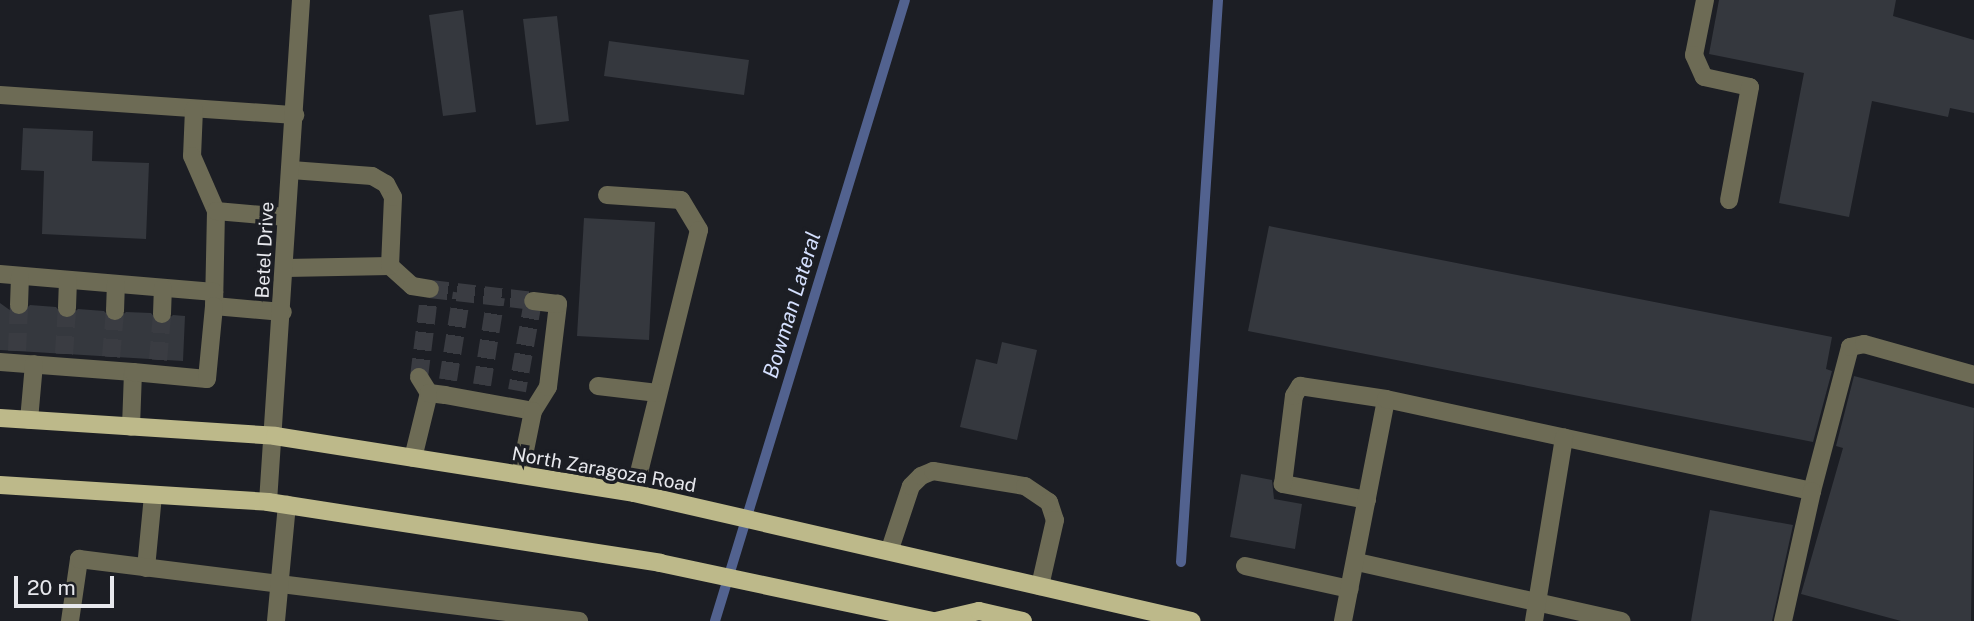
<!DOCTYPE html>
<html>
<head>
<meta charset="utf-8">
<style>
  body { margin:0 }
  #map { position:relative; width:1974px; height:621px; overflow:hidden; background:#1c1e24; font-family:"Public Sans",sans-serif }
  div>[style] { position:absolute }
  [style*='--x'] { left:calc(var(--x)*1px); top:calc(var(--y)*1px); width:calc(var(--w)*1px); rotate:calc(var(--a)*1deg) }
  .stream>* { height:10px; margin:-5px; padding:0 5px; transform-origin:5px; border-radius:5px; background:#52628f }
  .building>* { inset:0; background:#35383e }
  .minor-tunnel>* { height:18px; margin-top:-9px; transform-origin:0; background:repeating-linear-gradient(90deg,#3a3c42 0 18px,transparent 0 27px) }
  .minor>* { height:18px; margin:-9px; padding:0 9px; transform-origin:9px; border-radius:9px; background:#6d6b55 }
  .major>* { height:18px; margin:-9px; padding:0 9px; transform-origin:9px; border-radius:9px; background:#bdb98a }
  span { translate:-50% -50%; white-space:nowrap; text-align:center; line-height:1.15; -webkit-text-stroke:7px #1c1e24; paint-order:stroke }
  .street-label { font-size:19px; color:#e7e8ed }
  .water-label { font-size:21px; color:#d5e0fe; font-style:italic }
  .scale { position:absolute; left:14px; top:576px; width:100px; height:32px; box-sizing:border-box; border:4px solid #e7e8ed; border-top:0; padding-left:9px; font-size:21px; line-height:24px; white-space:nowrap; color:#e7e8ed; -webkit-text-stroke:5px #1c1e24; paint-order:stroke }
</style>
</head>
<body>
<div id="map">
  <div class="stream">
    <i style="--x:1181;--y:562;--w:563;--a:-86.23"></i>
    <i style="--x:715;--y:621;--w:649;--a:-72.99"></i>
  </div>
  <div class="building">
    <i style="clip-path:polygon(1719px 0,1896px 0,1893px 16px,1974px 40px,1974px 113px,1950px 108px,1948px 117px,1872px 101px,1849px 217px,1779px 203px,1804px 73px,1709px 54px)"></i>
    <i style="clip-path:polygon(463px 10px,476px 112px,443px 116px,429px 15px)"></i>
    <i style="clip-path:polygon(557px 16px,569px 121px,536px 125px,523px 19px)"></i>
    <i style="clip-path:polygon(609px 41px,749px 60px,744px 95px,604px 76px)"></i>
    <i style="clip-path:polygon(23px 128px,93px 131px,92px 161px,149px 163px,146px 239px,42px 234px,44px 171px,21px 170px)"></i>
    <i style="clip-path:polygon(584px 218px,655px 222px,649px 340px,577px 336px)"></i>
    <i style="clip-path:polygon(1269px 226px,1832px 337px,1826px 369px,1832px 371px,1813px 442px,1248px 331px)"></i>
    <i style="clip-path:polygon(0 303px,18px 316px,30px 305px,56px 307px,66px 319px,78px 309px,104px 311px,114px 322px,126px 312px,151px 313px,161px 325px,173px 315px,185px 316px,183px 361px,0 350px)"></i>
    <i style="clip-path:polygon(1002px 342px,1037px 350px,1017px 440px,960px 427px,976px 359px,997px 364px)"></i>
    <i style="clip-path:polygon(1854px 376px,1974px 408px,1971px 621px,1901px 621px,1801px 594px,1843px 448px,1836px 446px)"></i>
    <i style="clip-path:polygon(1241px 474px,1272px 480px,1274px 499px,1302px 504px,1295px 549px,1230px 537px)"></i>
    <i style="clip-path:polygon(1710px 510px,1793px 525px,1772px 621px,1691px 621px)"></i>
  </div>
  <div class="minor-tunnel">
    <i style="--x:17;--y:351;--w:46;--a:-87.5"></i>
    <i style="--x:64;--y:354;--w:46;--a:-86.3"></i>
    <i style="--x:111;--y:357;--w:46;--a:-85"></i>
    <i style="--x:158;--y:360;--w:46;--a:-85"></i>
    <i style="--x:419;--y:377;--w:89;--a:-82.9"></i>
    <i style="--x:430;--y:289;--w:104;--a:6.6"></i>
    <i style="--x:533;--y:301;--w:91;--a:100.1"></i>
    <i style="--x:448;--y:380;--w:88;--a:-80.9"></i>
    <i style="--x:482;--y:385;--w:89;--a:-81"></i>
  </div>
  <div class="minor">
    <i style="--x:1705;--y:0;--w:56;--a:101.3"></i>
    <i style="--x:1694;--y:55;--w:24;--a:66"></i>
    <i style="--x:1704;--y:77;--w:47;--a:12.3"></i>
    <i style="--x:1750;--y:87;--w:115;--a:100.5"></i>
    <i style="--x:0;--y:95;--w:296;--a:3.9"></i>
    <i style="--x:194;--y:109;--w:47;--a:92.4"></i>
    <i style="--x:192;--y:156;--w:60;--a:66.4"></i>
    <i style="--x:216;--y:211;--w:95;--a:91.2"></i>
    <i style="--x:214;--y:306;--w:69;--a:5"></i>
    <i style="--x:607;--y:195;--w:74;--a:3.9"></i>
    <i style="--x:681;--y:200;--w:35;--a:59"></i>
    <i style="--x:699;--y:230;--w:271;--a:103.9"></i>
    <i style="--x:216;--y:211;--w:70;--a:4.9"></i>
    <i style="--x:390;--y:266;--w:30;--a:42"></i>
    <i style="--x:412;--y:286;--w:18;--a:9"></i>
    <i style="--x:286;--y:268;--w:104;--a:-1.1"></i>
    <i style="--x:390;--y:266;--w:69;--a:-87.5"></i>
    <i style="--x:393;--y:197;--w:15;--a:-118"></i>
    <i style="--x:386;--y:184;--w:16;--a:-150"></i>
    <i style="--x:372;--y:176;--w:81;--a:-175.8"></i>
    <i style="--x:0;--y:274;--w:215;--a:4.8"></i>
    <i style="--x:19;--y:305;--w:29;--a:-88"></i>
    <i style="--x:67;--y:308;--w:28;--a:-88"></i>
    <i style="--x:115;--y:311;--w:27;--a:-88"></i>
    <i style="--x:162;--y:314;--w:26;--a:-88"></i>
    <i style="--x:0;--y:362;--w:133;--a:4.3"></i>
    <i style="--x:133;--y:372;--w:55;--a:92.1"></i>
    <i style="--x:133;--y:372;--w:74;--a:5.4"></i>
    <i style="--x:207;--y:379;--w:73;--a:-84.5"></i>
    <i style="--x:419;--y:377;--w:19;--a:58"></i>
    <i style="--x:598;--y:386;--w:60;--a:6.7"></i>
    <i style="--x:533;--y:411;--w:28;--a:-58"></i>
    <i style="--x:548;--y:387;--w:84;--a:-83.1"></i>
    <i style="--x:558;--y:304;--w:25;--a:-173"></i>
    <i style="--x:29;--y:420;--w:56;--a:-84.9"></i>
    <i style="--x:413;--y:458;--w:67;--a:-76.2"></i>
    <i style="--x:429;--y:393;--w:16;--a:7"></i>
    <i style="--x:445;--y:395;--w:89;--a:10.3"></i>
    <i style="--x:533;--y:411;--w:65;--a:101.5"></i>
    <i style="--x:1367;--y:500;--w:86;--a:-169.2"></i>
    <i style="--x:1283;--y:484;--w:89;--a:-82.9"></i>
    <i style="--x:1294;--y:396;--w:12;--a:-59"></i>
    <i style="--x:1300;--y:386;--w:87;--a:8.6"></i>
    <i style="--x:268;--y:502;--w:503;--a:-86.24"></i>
    <i style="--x:890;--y:549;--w:66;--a:-71.6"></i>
    <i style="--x:911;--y:486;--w:14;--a:-45"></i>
    <i style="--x:921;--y:476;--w:13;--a:-23"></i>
    <i style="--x:933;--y:471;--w:93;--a:9.3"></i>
    <i style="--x:1025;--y:486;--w:29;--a:34"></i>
    <i style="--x:1049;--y:502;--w:19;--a:72"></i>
    <i style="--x:1055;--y:520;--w:68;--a:102.8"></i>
    <i style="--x:1357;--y:562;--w:271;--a:12.6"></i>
    <i style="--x:1245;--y:566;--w:107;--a:12.4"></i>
    <i style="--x:146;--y:568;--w:73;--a:-84.5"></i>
    <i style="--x:70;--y:621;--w:63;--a:-81.7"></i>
    <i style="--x:79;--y:559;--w:504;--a:7.07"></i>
    <i style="--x:276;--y:621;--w:117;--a:-84.6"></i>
    <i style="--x:1343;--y:621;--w:226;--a:-79"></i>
    <i style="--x:1386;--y:399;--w:436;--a:12.2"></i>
    <i style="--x:1812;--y:491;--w:149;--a:-75.2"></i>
    <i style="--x:1850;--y:347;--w:14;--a:-12"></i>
    <i style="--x:1864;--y:344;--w:114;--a:15.7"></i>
    <i style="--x:1534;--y:621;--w:186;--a:-80.7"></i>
    <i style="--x:1783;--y:621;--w:133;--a:-77.4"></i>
  </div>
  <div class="major">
    <i style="--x:0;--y:418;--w:276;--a:3.7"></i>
    <i style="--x:275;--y:436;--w:363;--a:9"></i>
    <i style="--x:634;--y:493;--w:572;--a:12.94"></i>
    <i style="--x:0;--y:485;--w:269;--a:3.6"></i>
    <i style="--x:268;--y:502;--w:397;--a:8.8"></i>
    <i style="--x:660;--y:563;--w:279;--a:12"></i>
    <i style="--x:936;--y:621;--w:44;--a:-13.1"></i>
    <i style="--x:979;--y:611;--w:45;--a:12.8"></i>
  </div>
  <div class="street-label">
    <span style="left:265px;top:250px;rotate:-87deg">Betel Drive</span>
    <span style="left:604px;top:470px;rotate:10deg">North Zaragoza Road</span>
  </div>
  <div class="water-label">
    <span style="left:792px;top:305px;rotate:-73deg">Bowman Lateral</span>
  </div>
  <div class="scale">20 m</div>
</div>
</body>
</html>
